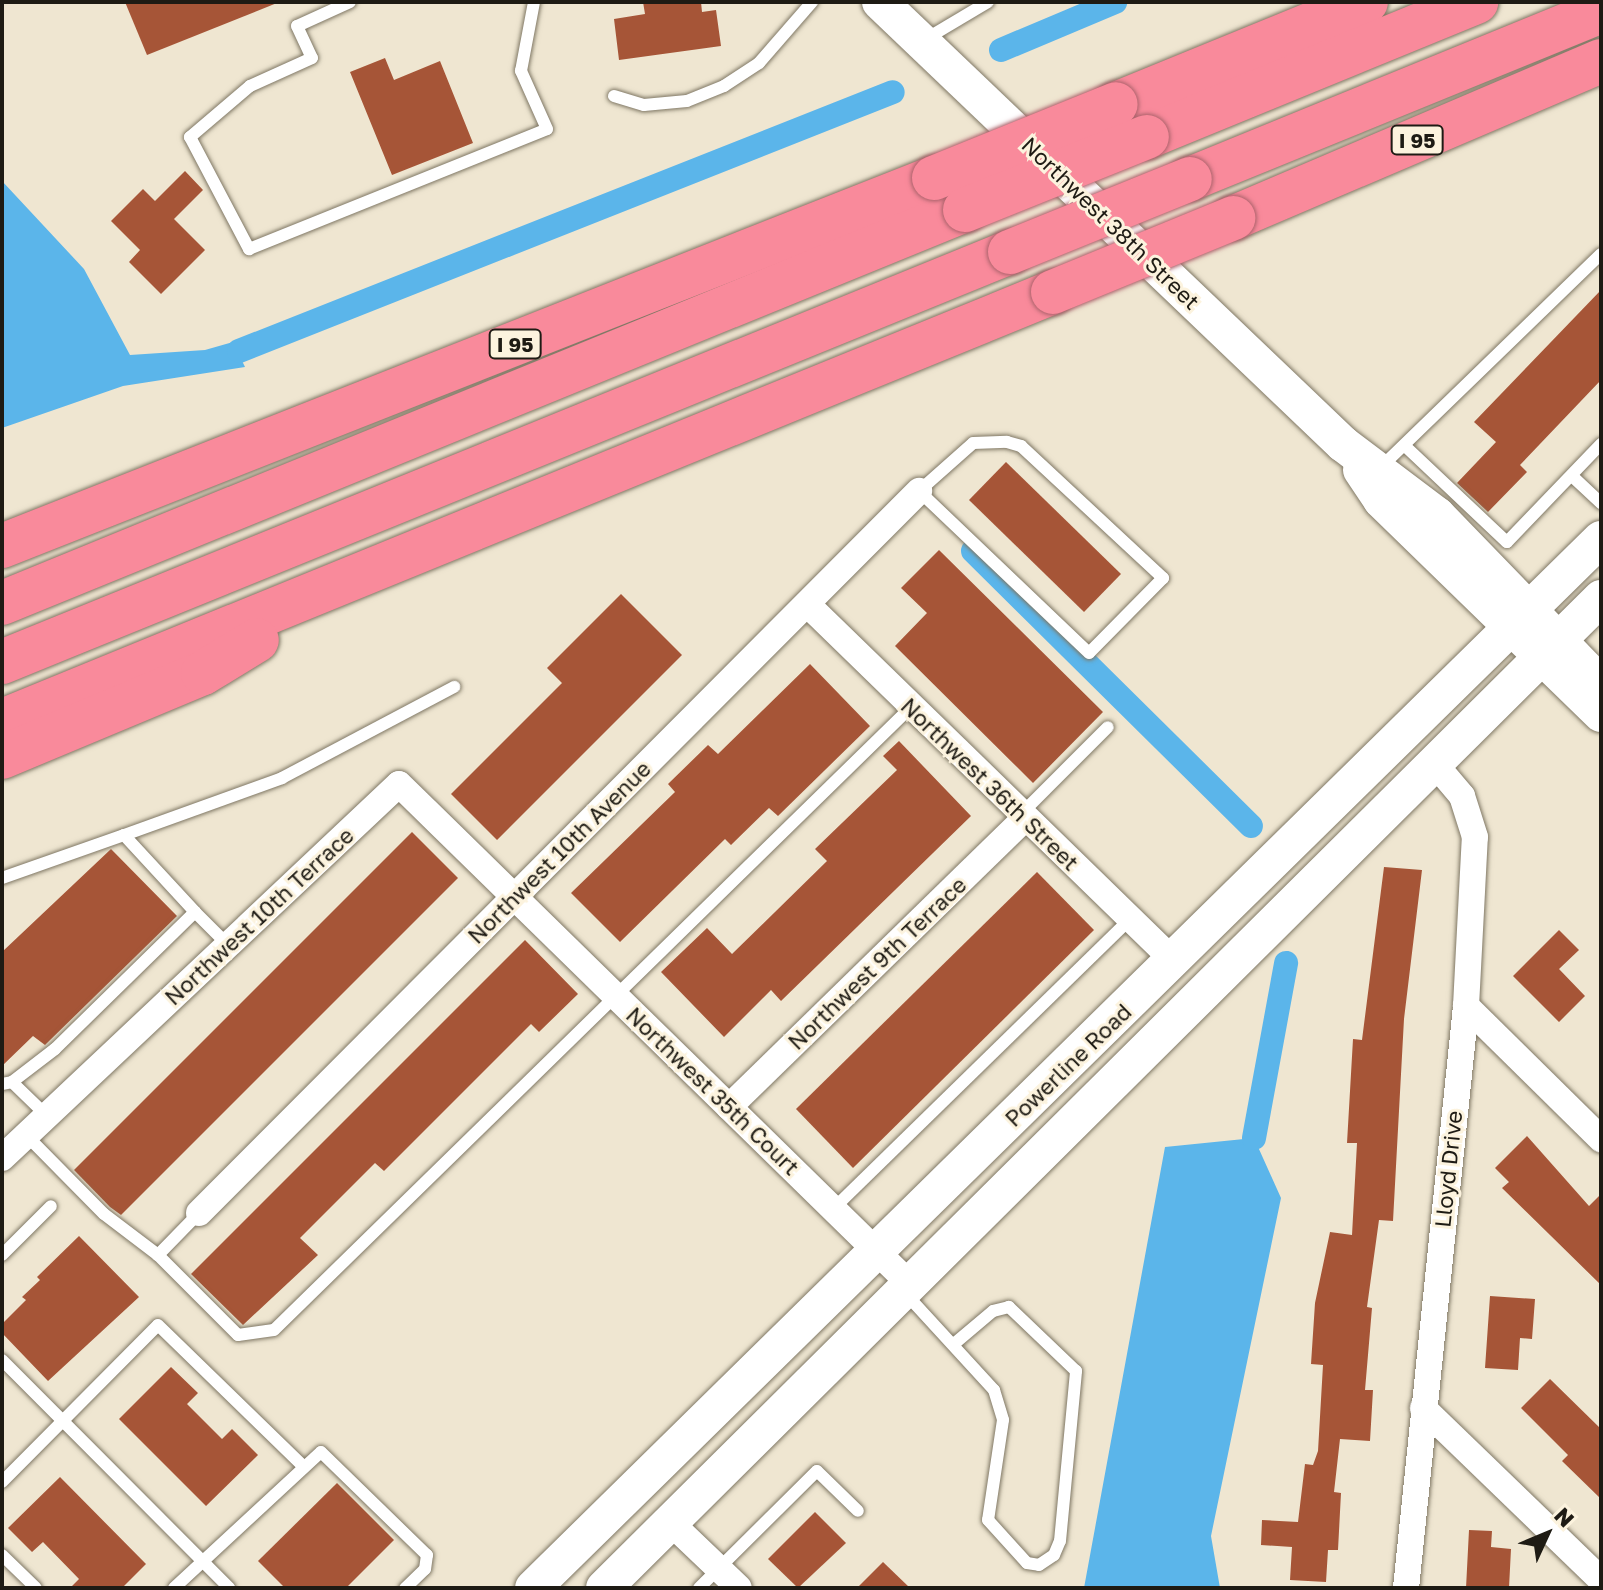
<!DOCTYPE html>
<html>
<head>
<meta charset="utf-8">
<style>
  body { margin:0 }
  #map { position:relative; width:1603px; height:1590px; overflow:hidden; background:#efe6d1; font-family:"Golos Text",sans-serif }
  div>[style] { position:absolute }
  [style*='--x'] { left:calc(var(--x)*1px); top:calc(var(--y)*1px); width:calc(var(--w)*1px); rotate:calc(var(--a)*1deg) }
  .water>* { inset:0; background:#5bb5ea }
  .canal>* { height:24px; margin:-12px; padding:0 12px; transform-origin:12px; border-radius:12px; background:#5bb5ea }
  .building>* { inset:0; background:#a65537 }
  .roads { filter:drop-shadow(0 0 2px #7f7764) drop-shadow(0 0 2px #7f7764) }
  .lane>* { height:12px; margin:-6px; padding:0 6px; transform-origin:6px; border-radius:6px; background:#fff }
  .street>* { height:26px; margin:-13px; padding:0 13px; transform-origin:13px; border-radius:13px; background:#fff }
  .secondary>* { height:36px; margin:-18px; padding:0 18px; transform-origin:18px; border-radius:18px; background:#fff }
  .highway>* { height:44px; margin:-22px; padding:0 22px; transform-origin:22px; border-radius:22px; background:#f98a9b }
  .bridges { filter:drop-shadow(0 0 2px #ac636c) drop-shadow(0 0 2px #ac636c) }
  .highway-bridge>* { height:44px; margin:-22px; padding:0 22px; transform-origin:22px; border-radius:22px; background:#f98a9b }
  span { translate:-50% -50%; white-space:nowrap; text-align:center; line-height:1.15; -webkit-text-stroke:6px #fcf3de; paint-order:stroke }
  .shield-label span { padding:2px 6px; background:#fcf3de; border:2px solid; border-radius:6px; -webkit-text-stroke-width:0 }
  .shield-label { font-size:20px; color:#1e1b14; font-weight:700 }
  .street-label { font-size:22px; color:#1e1b14 }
  .frame { position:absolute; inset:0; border:4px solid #1e1b14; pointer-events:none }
  .north { position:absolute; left:1507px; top:1494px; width:80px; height:80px; -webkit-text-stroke:6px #fcf3de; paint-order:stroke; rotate:46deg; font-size:22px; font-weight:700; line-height:32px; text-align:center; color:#1e1b14 }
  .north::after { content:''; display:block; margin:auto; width:28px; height:36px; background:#1e1b14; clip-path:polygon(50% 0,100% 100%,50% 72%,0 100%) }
</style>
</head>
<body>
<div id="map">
  <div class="water">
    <i style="clip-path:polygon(2px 181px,84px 269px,130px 355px,205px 350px,233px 342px,245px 367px,123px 386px,2px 428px)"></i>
    <i style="clip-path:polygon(1254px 1138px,1281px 1198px,1211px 1536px,1220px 1588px,1084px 1588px,1165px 1147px)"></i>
  </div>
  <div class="canal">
    <i style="--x:1001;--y:50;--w:124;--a:-22.8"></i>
    <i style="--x:239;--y:351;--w:703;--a:-21.6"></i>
    <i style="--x:973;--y:551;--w:391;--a:44.7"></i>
    <i style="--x:1254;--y:1138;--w:178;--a:-79.6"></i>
  </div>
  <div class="building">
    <i style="clip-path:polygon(125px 2px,277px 2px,277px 3px,147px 55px)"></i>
    <i style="clip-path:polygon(643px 2px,701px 2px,702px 12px,716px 10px,721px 46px,619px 60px,614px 19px,645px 14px)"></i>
    <i style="clip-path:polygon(385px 58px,394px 80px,440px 61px,473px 143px,392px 175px,350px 72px)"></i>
    <i style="clip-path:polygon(185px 171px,203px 190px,174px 219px,205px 250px,161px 294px,129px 262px,140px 250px,111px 221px,143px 189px,155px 201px)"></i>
    <i style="clip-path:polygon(1601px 290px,1601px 380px,1520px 465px,1527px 472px,1488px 512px,1457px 483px,1496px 442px,1474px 422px)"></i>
    <i style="clip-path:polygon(1006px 462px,1121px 574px,1084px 612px,969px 500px)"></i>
    <i style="clip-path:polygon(939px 550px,1103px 712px,1033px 783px,895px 646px,927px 613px,901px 588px)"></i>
    <i style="clip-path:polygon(621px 594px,682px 655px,497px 840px,451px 794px,562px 683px,547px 668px)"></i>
    <i style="clip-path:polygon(810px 664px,870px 726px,778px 816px,769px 808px,731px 845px,725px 839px,620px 942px,571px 893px,675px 792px,668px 784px,708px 745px,718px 754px)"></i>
    <i style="clip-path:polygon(899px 741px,971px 816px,781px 1001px,771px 990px,724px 1037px,661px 972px,707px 928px,732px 954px,827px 861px,815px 849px,897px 770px,883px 756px)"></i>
    <i style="clip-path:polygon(412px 832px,458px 878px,121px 1215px,110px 1207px,74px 1170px)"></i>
    <i style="clip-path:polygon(111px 849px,177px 916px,45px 1045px,33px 1036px,2px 1066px,2px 952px)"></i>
    <i style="clip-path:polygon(1384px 867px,1422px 870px,1404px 1019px,1393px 1221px,1379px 1220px,1367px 1307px,1372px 1308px,1365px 1390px,1373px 1390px,1370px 1441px,1340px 1439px,1334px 1492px,1341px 1493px,1338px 1550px,1328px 1550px,1326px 1582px,1290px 1580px,1292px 1547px,1261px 1545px,1262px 1520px,1298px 1522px,1305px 1464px,1313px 1465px,1318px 1451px,1323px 1365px,1311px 1364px,1315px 1303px,1330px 1232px,1352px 1235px,1357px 1143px,1347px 1143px,1353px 1039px,1362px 1040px)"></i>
    <i style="clip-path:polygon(1037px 872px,1094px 930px,853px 1168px,796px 1109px)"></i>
    <i style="clip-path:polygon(1559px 930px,1579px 950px,1559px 969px,1585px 996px,1559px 1022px,1513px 976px)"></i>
    <i style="clip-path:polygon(525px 940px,578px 994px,539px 1032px,531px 1024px,384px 1171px,375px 1163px,300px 1238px,318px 1255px,243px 1325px,191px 1274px)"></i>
    <i style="clip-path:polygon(1527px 1136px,1589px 1206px,1601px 1194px,1601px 1285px,1502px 1188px,1509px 1182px,1495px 1168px)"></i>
    <i style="clip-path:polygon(79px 1236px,139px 1297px,48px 1381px,2px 1333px,2px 1324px,26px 1300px,22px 1297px,40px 1280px,37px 1277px)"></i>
    <i style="clip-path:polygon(1490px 1296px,1535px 1299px,1532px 1339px,1520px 1338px,1518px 1370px,1485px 1368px)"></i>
    <i style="clip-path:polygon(171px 1367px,198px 1393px,187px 1404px,222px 1439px,232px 1429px,258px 1455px,206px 1506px,119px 1419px)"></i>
    <i style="clip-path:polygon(1550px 1379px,1601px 1429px,1601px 1499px,1562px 1461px,1568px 1455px,1521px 1408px)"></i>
    <i style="clip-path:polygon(60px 1477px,146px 1564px,122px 1588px,70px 1588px,79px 1579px,43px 1542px,32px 1552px,8px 1528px)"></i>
    <i style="clip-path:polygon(337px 1483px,394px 1540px,346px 1588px,285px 1588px,258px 1561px)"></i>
    <i style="clip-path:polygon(815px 1512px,846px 1543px,798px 1588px,768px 1559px)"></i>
    <i style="clip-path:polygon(1469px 1530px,1492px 1531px,1491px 1547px,1511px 1549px,1509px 1588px,1466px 1588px)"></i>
    <i style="clip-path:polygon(883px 1562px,910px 1588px,857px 1588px)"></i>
  </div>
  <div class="roads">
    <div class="lane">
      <i style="--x:350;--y:2;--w:58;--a:155.6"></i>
      <i style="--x:297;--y:26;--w:35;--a:65"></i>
      <i style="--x:312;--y:58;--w:68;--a:155.7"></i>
      <i style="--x:250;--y:86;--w:79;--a:139.6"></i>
      <i style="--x:190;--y:137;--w:127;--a:62.2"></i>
      <i style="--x:249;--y:249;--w:321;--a:-21.9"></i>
      <i style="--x:547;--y:129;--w:64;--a:-114.1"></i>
      <i style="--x:521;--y:71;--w:70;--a:-79.3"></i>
      <i style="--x:924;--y:40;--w:74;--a:-30.7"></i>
      <i style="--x:614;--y:96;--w:31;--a:17"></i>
      <i style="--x:644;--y:105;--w:43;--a:-5.3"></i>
      <i style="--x:687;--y:101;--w:40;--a:-22"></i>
      <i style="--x:724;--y:86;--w:42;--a:-33.3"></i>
      <i style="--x:759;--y:63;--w:81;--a:-49"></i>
      <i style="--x:1007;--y:442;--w:15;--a:16"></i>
      <i style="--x:1021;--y:446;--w:194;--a:42.9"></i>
      <i style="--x:1163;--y:578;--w:105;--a:134.6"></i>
      <i style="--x:1089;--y:653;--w:235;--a:-136.4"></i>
      <i style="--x:919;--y:491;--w:72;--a:-41.6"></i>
      <i style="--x:973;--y:443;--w:34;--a:-2"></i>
      <i style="--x:1405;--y:446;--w:140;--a:43.3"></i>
      <i style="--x:1507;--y:542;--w:136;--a:-46.2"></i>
      <i style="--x:1379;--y:469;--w:309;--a:-44.1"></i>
      <i style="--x:1572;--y:476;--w:40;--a:43"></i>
      <i style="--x:1020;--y:815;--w:124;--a:-45"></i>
      <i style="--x:124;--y:835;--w:168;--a:-19.8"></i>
      <i style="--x:282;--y:778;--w:195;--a:-27.9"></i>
      <i style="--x:2;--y:878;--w:129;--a:-19.4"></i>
      <i style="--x:124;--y:835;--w:105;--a:47.3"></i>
      <i style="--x:12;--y:1082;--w:54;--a:-37.5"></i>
      <i style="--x:55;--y:1049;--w:196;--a:-44.4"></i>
      <i style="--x:195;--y:912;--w:47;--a:45"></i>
      <i style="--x:2;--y:1084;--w:10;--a:-11"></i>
      <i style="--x:12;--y:1082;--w:47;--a:44.1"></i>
      <i style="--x:25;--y:1134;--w:112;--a:45.4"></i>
      <i style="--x:104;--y:1214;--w:68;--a:37.2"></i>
      <i style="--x:834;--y:1208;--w:414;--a:-44.3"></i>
      <i style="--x:199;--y:1213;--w:59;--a:134.3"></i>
      <i style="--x:158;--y:1255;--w:113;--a:45"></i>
      <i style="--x:238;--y:1335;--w:36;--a:-8"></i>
      <i style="--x:274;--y:1330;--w:891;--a:-44.36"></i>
      <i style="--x:2;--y:1255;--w:69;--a:-45"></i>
      <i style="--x:905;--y:1293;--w:132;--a:47.5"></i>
      <i style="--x:994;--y:1390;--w:31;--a:73"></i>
      <i style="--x:1003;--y:1420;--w:101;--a:98.5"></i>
      <i style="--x:988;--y:1520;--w:58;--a:47.8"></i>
      <i style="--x:1027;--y:1563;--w:12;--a:9"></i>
      <i style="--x:1039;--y:1565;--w:18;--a:-34"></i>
      <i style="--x:1054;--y:1555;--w:15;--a:-67"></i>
      <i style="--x:1060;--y:1541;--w:171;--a:-84.6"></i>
      <i style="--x:1076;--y:1371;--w:93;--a:-136.3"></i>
      <i style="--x:1009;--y:1307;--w:16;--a:166"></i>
      <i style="--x:993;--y:1311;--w:51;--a:139.8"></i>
      <i style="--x:2;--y:1360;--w:322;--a:45.1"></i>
      <i style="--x:2;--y:1482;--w:221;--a:-45.2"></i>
      <i style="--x:158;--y:1325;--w:201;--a:44.2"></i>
      <i style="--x:2;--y:1555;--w:47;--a:44.1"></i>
      <i style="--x:174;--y:1588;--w:200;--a:-42.8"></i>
      <i style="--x:321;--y:1452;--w:148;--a:44.2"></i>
      <i style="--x:427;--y:1555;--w:14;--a:98"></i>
      <i style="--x:425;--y:1569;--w:28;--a:136"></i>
      <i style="--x:699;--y:1588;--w:166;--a:-44.8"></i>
      <i style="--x:817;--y:1471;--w:57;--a:44.3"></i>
    </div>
    <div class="street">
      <i style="--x:807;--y:604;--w:513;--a:44.21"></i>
      <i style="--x:1466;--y:1006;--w:190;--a:44.6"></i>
      <i style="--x:729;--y:1107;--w:412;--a:-44.3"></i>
      <i style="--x:2;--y:1158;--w:545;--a:-43.29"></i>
      <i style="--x:399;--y:784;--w:718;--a:44.38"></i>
      <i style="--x:199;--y:1213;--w:1020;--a:-45.08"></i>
      <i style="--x:1423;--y:1408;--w:248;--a:44"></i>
      <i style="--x:670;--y:1522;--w:95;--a:43.7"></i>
      <i style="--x:1406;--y:1588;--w:585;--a:-84.11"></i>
      <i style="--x:1466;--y:1006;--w:169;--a:-87"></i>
      <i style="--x:1475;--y:837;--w:43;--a:-107.6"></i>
      <i style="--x:1462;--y:796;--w:43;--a:-130.3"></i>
    </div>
    <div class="secondary">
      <i style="--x:880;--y:2;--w:640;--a:43.67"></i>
      <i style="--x:1343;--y:444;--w:118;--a:37.1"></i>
      <i style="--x:1437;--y:515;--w:235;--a:45.9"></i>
      <i style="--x:1361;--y:470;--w:36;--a:56"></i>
      <i style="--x:1381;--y:500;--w:307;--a:44.2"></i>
      <i style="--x:533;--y:1588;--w:1497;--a:-44.49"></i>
      <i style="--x:604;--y:1588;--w:1405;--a:-44.8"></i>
    </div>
    <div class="highway">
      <i style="--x:1116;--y:104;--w:270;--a:-22.2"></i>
      <i style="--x:1147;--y:137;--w:356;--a:-22.3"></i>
      <i style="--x:1190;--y:179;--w:444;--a:-22.2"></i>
      <i style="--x:1233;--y:218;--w:400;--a:-23.1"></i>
      <i style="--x:2;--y:546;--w:1002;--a:-21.55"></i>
      <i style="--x:2;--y:603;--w:1040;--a:-22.2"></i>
      <i style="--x:2;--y:662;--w:1088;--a:-22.13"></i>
      <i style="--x:2;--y:721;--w:1135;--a:-22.2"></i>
      <i style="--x:2;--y:757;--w:218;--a:-22.7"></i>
      <i style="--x:203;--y:673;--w:63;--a:-31.4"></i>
    </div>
  </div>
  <div class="bridges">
    <div class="highway-bridge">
      <i style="--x:934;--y:178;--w:196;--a:-22.1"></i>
      <i style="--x:965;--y:210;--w:196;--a:-21.9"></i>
      <i style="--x:1010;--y:252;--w:194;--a:-22.1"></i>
      <i style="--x:1053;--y:292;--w:195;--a:-22.3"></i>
    </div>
  </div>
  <div class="shield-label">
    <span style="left:1417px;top:140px">I 95</span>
    <span style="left:515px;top:344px">I 95</span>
  </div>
  <div class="street-label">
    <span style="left:1111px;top:223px;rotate:44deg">Northwest 38th Street</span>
    <span style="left:990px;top:784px;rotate:44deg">Northwest 36th Street</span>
    <span style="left:559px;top:852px;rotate:-45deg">Northwest 10th Avenue</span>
    <span style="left:259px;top:916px;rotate:-43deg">Northwest 10th Terrace</span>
    <span style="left:877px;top:963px;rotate:-44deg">Northwest 9th Terrace</span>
    <span style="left:1068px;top:1065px;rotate:-44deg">Powerline Road</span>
    <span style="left:713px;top:1091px;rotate:44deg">Northwest 35th Court</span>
    <span style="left:1448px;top:1169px;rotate:-84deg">Lloyd Drive</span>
  </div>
  <div class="frame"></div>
  <div class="north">N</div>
</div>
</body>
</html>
